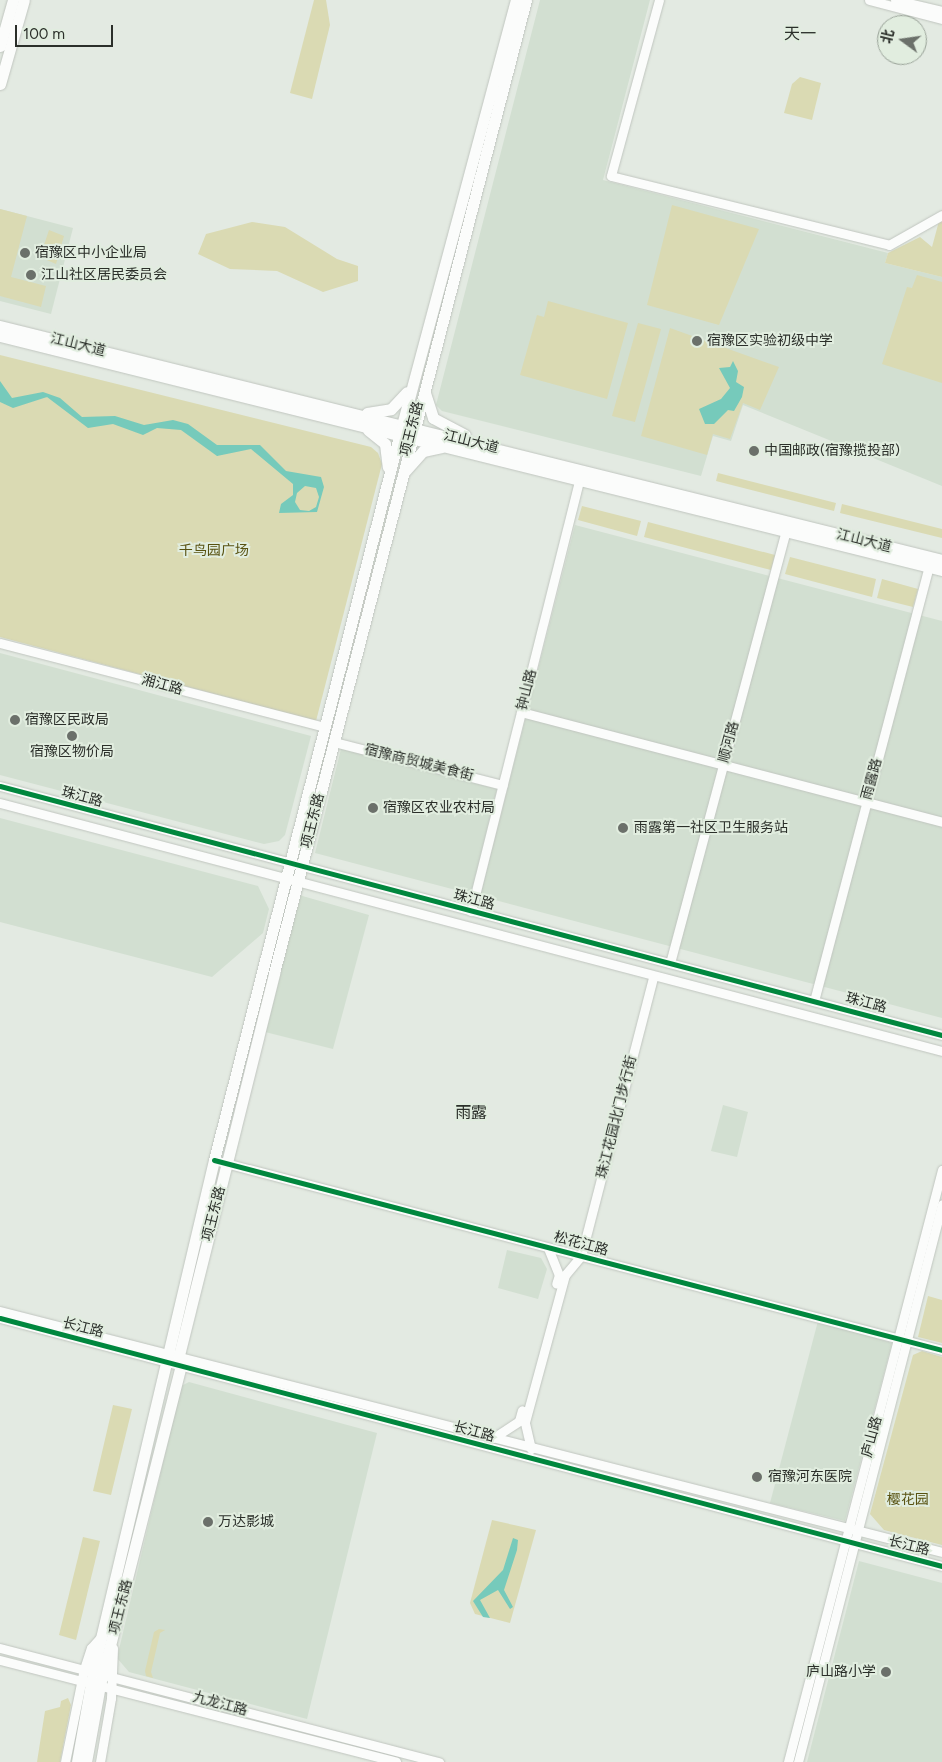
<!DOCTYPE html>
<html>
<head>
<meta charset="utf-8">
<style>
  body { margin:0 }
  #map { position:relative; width:942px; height:1762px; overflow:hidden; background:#e3eae2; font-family:Figtree,"Noto Sans SC",sans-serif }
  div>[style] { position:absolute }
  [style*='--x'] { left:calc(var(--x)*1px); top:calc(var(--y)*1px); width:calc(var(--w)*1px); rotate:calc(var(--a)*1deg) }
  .built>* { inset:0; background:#d2dfd1 }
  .green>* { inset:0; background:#dadab3 }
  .water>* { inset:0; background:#76cabb }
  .roads { filter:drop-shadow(0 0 1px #c0c5bf) drop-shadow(0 0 1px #c0c5bf) }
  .minor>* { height:9px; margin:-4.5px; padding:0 4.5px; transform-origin:4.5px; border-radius:4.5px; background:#fbfcfb }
  .major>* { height:11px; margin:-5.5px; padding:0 5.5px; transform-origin:5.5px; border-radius:5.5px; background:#fbfcfb }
  .cycleway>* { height:5px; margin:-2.5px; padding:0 2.5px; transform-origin:2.5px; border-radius:2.5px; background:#00873e }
  .dots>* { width:14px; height:14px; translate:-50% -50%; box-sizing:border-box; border:2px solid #e1eddf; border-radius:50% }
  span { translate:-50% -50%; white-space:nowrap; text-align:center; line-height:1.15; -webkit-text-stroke:4px #e1eddf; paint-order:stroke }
  .poi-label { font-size:14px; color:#2b2f2a }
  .left { translate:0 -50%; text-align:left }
  .right { translate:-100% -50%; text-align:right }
  .street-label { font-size:14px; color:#2b2f2a }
  .park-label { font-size:14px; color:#585211 }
  .quarter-label { font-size:16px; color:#2b2f2a }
  .north { position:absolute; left:877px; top:15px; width:50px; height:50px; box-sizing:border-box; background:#e1eddf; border:1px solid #98a197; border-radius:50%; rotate:284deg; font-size:14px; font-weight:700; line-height:20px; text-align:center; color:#2b2f2a }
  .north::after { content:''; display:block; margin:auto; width:18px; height:22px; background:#6b706a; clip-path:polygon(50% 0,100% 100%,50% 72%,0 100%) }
  .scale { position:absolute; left:15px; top:25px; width:98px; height:22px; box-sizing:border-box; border:2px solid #2b2f2a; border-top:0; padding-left:6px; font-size:15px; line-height:18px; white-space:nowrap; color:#2b2f2a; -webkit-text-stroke:4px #e1eddf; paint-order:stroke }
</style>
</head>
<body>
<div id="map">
  <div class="built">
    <i style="clip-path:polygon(540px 0,650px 0,603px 180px,888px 253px,885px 263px,942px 277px,942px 486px,743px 405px,731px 441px,713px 436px,701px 476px,442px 411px,436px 405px)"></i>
    <i style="clip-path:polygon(0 209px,73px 228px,51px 314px,0 301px)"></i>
    <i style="clip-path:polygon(575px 525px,942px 621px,942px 1018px,480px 896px)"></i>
    <i style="clip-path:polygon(0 653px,311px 736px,285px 835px,279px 841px,264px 844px,0 775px)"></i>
    <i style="clip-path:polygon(341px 749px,497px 789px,471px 894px,315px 853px)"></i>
    <i style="clip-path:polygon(0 818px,258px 886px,269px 909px,263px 933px,212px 977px,0 922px)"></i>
    <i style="clip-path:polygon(299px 895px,369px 915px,333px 1049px,265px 1032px)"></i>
    <i style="clip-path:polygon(723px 1105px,748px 1112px,737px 1157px,711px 1151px)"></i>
    <i style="clip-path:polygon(507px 1250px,541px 1258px,547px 1269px,538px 1299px,498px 1288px)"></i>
    <i style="clip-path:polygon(818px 1321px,892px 1343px,845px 1521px,770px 1503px)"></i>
    <i style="clip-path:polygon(189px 1382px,377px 1433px,307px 1719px,129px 1672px,117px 1658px,181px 1386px)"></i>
    <i style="clip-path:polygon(859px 1561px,942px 1583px,942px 1762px,807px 1762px)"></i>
  </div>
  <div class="green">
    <i style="clip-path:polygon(314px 0,326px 0,330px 25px,312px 99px,290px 93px)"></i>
    <i style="clip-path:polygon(800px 77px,821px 83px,812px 120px,784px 113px,792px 84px)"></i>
    <i style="clip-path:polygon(672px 205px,759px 229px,719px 325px,647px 305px)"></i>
    <i style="clip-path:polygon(0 209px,27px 216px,11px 277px,46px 286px,41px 307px,0 296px)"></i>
    <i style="clip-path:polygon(942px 210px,942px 277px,885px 263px,888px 253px,920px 237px,932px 247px)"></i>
    <i style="clip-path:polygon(252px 222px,285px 227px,337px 259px,358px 266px,358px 281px,323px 292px,277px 271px,230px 269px,198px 254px,206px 234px)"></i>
    <i style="clip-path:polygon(49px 230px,64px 236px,56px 264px,40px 257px)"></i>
    <i style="clip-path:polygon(917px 275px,942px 282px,942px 383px,882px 364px,907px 287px,912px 288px)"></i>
    <i style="clip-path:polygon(548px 301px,628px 323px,607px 399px,520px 375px,537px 315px,544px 317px)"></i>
    <i style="clip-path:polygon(638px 323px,661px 329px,635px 422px,612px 416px)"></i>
    <i style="clip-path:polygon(670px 328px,779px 367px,760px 410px,743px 403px,730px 439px,713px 434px,707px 455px,641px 436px)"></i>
    <i style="clip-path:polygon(0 355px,371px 447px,378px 453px,382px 464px,316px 721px,0 637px)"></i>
    <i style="clip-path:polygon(718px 473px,836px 503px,834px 511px,716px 481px)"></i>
    <i style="clip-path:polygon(842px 504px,942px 529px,942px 538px,840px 513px)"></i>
    <i style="clip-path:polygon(582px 506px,641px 521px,637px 536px,578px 520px)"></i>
    <i style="clip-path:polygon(648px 522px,775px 555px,771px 570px,644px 537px)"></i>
    <i style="clip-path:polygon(790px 557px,876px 579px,872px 597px,785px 574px)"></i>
    <i style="clip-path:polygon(882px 579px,918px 589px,913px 607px,877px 598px)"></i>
    <i style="clip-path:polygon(928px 1296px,942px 1300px,942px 1343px,918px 1337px)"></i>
    <i style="clip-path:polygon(922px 1351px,942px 1357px,942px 1545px,884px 1530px,870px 1514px,913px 1355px)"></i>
    <i style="clip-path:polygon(113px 1405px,132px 1409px,111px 1495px,93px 1491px)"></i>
    <i style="clip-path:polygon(492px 1520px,536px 1530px,510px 1623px,475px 1614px,470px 1603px)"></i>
    <i style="clip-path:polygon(83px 1537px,100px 1541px,76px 1640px,59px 1635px)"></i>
    <i style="clip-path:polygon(159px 1629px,165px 1630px,160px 1633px,151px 1672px,153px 1678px,146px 1676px,145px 1671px,154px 1632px)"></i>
    <i style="clip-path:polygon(68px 1698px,71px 1705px,60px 1762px,37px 1762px,45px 1711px,60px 1707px,61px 1701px)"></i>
  </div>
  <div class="water">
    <i style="clip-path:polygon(733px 361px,738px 371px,736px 382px,744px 387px,742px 397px,734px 411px,728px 410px,714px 424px,705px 424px,699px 409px,721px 399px,730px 388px,719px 368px,730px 367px)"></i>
    <i style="clip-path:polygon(evenodd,0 381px,12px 398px,43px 392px,60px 398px,82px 417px,115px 416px,144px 425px,173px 420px,188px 424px,217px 445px,260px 445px,286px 471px,321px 477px,324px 487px,317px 512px,279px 513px,281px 504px,293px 495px,293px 484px,251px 449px,217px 456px,181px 430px,157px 428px,143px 435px,113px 424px,88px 428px,47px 397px,13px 408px,0 402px,0 381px,305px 486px,316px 488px,319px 497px,316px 507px,309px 511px,300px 510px,295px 502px,297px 493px,305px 486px)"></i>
    <i style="clip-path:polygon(513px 1538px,518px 1540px,517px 1550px,504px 1590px,513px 1607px,510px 1609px,498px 1590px,480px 1600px,490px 1618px,483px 1617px,473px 1601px,503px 1570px)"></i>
  </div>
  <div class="roads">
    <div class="minor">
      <i style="--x:659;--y:0;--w:182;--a:105.3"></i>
      <i style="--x:611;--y:176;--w:286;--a:13.9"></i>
      <i style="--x:889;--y:245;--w:61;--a:-29.5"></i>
      <i style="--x:869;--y:0;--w:75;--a:14.6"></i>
      <i style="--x:895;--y:0;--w:48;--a:13.2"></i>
      <i style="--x:0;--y:643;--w:335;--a:14.5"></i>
      <i style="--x:521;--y:712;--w:435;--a:14.6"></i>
      <i style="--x:334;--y:742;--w:174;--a:14.3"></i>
      <i style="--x:0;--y:786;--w:974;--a:14.81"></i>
      <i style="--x:0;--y:803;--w:974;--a:14.75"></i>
      <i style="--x:471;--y:911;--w:451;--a:-75.9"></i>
      <i style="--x:670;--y:963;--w:452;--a:-75"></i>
      <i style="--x:814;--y:1001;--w:455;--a:-75.2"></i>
      <i style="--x:214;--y:1160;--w:752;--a:14.63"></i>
      <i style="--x:548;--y:1248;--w:29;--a:68"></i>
      <i style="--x:559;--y:1275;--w:9;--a:108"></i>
      <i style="--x:0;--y:1311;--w:972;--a:14.35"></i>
      <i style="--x:0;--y:1318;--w:974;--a:14.75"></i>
      <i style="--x:493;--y:1438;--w:31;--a:-33"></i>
      <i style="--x:519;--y:1421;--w:11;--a:-75"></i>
      <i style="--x:531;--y:1449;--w:28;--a:-103"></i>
      <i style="--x:525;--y:1422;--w:152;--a:-74.8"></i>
      <i style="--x:565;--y:1275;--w:25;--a:-50"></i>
      <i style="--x:581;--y:1256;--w:288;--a:-75.5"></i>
      <i style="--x:0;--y:1648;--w:454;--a:14.6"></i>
      <i style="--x:0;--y:1660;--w:409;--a:14.4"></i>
      <i style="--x:65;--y:1762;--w:95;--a:-78.5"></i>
      <i style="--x:84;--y:1669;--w:22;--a:-72"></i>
      <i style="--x:91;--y:1648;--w:15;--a:-48"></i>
      <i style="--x:100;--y:1762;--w:65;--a:-80.2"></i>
      <i style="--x:111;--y:1698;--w:50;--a:-87.7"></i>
      <i style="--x:788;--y:1762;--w:612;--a:-75.42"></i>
      <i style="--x:798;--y:1762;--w:576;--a:-75.53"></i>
    </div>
    <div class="major">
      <i style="--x:0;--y:46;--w:48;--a:-74.2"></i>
      <i style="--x:0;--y:84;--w:87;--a:-74.1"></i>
      <i style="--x:0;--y:326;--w:971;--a:13.95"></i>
      <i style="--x:0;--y:336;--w:971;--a:13.95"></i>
      <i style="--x:425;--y:393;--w:26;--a:72"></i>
      <i style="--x:433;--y:418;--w:36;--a:28"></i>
      <i style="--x:367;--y:413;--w:24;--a:-9"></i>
      <i style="--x:391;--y:409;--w:23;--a:-47"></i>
      <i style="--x:368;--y:430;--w:22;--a:39"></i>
      <i style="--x:385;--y:444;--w:23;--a:83"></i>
      <i style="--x:405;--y:471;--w:27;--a:-48"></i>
      <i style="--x:423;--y:451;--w:19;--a:-12"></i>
      <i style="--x:77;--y:1762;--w:91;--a:-79.9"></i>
      <i style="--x:93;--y:1672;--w:526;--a:-76.7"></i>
      <i style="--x:214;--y:1160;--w:759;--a:-75.65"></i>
      <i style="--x:402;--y:425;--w:440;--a:-75"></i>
      <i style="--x:86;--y:1762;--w:78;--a:-79.7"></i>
      <i style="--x:100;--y:1685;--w:330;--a:-75.8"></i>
      <i style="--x:181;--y:1365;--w:10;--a:-101"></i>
      <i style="--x:179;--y:1355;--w:394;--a:-76"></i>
      <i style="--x:274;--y:973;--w:1005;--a:-75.48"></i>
    </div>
  </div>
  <div class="cycleway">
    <i style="--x:0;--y:786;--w:974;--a:14.81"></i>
    <i style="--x:214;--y:1160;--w:752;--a:14.63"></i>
    <i style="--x:0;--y:1318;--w:974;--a:14.75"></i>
  </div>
  <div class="dots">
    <i style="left:25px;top:253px;background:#6b706a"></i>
    <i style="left:31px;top:275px;background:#6b706a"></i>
    <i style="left:697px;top:341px;background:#6b706a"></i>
    <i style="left:754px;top:451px;background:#6b706a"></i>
    <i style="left:15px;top:720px;background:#6b706a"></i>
    <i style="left:72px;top:736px;background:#6b706a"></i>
    <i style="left:373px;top:808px;background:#6b706a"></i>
    <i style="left:623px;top:828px;background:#6b706a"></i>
    <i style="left:757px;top:1477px;background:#6b706a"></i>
    <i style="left:208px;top:1522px;background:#6b706a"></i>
    <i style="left:886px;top:1672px;background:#6b706a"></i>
  </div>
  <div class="poi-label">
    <span class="left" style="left:35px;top:253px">宿豫区中小企业局</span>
    <span class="left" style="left:41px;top:275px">江山社区居民委员会</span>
    <span class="left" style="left:707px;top:341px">宿豫区实验初级中学</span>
    <span class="left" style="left:764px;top:451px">中国邮政(宿豫揽投部)</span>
    <span class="left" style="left:25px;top:720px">宿豫区民政局</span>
    <span style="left:72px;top:752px">宿豫区物价局</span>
    <span class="left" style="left:383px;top:808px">宿豫区农业农村局</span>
    <span class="left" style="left:634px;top:828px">雨露第一社区卫生服务站</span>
    <span class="left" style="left:768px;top:1477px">宿豫河东医院</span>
    <span class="left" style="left:218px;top:1522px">万达影城</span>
    <span class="right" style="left:876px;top:1672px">庐山路小学</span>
  </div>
  <div class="street-label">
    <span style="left:78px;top:345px;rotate:14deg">江山大道</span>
    <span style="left:412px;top:429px;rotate:-76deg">项王东路</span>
    <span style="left:471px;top:442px;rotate:14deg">江山大道</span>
    <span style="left:864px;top:541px;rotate:14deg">江山大道</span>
    <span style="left:162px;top:685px;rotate:15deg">湘江路</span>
    <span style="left:527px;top:690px;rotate:-76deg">钟山路</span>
    <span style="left:729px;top:742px;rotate:-75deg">顺河路</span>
    <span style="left:419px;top:763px;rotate:14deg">宿豫商贸城美食街</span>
    <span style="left:872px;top:779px;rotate:-75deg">雨露路</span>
    <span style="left:82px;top:797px;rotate:15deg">珠江路</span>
    <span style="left:313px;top:821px;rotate:-76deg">项王东路</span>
    <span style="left:474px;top:900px;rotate:15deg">珠江路</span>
    <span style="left:866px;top:1003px;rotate:15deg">珠江路</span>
    <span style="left:617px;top:1117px;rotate:-76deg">珠江花园北门步行街</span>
    <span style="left:214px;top:1214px;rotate:-76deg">项王东路</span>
    <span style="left:581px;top:1244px;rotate:15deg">松花江路</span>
    <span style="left:83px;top:1328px;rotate:14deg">长江路</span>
    <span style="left:474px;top:1432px;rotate:15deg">长江路</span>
    <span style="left:872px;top:1437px;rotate:-75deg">庐山路</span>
    <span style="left:909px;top:1546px;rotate:14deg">长江路</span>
    <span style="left:121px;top:1607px;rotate:-76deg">项王东路</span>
    <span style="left:220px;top:1704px;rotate:15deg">九龙江路</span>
  </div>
  <div class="park-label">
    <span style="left:214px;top:551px">千鸟园广场</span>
    <span style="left:908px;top:1500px">樱花园</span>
  </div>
  <div class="quarter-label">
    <span style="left:800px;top:34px">天一</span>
    <span style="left:471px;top:1113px">雨露</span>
  </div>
  <div class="north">北</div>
  <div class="scale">100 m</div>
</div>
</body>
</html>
